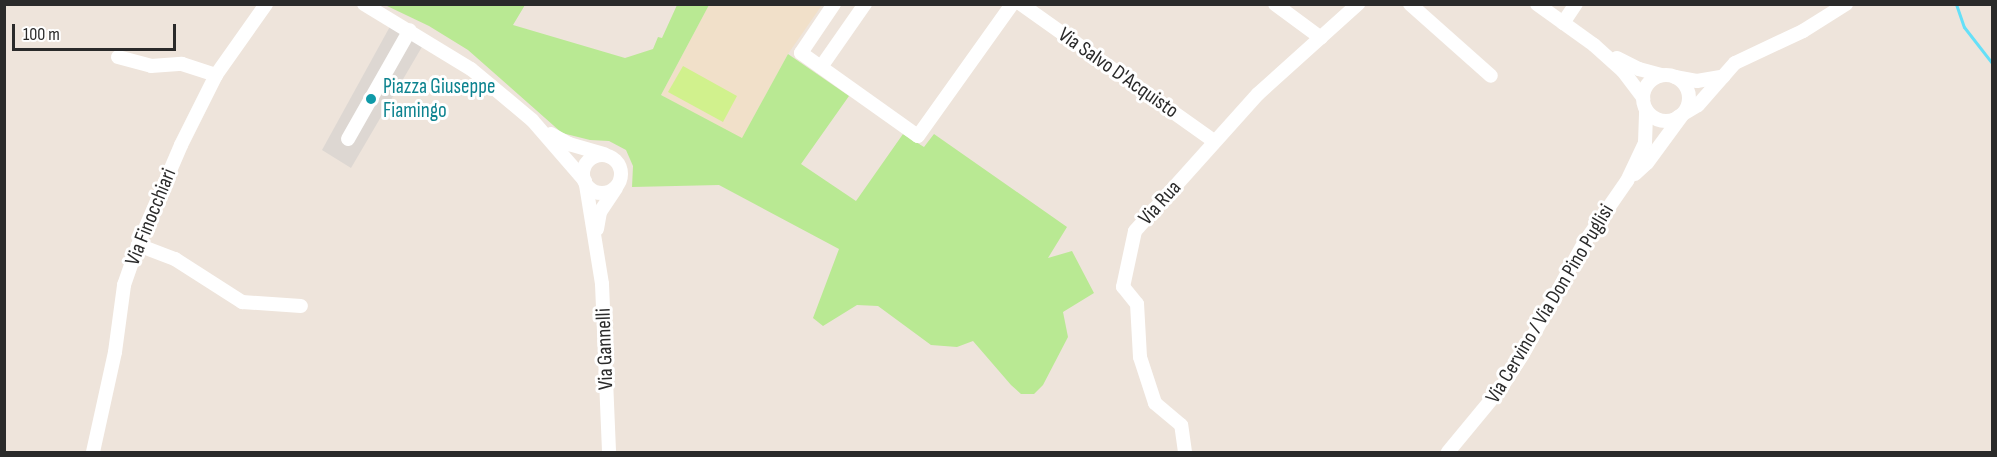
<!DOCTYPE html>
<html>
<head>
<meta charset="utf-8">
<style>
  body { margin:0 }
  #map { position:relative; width:1997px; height:457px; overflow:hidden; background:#eee4db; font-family:"Sofia Sans Condensed",sans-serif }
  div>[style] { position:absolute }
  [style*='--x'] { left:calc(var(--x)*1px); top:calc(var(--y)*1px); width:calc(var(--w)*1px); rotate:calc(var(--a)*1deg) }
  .education>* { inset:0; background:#f1e0c9 }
  .green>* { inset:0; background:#b9e993 }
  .pitch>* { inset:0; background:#d1f18d }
  .plaza>* { inset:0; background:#ddd7d2 }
  .stream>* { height:3px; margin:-1.5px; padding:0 1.5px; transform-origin:1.5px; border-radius:1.5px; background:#65e0f8 }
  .minor>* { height:14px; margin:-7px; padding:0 7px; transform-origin:7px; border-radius:7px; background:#fff }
  .minor>.ring { margin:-7px; padding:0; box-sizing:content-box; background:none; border:14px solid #fff; border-radius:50% }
  .dots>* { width:16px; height:16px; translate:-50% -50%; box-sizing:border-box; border:3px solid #fff; border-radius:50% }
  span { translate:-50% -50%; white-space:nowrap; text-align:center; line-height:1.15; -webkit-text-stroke:6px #fff; paint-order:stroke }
  .street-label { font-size:21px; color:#2a2a2a }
  .culture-label { font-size:21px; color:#0d838f }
  .left { translate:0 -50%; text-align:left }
  .frame { position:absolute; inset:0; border:6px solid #2a2a2a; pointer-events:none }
  .scale { position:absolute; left:12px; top:24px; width:164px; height:27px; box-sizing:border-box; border:3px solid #2a2a2a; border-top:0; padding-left:8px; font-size:18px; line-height:21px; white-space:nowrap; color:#2a2a2a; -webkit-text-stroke:4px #fff; paint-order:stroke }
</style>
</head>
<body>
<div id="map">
  <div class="education">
    <i style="clip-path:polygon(709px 5px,822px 5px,788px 54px,742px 139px,661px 95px)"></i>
  </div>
  <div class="green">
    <i style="clip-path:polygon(385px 5px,525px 5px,513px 25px,625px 58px,653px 49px,658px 37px,662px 38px,677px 5px,709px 5px,661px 95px,742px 138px,788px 54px,849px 96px,801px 164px,856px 201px,903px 134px,924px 147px,934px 134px,1067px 227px,1048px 258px,1072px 251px,1094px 293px,1063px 312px,1068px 337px,1043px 385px,1034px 394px,1021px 394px,1011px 385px,973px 341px,957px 347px,931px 345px,878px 306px,857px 305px,823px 326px,813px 318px,839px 249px,719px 185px,632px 187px,633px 166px,626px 150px,609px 141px,590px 140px,562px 133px,468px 50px,429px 26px)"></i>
  </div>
  <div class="pitch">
    <i style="clip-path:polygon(683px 66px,737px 96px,723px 122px,668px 92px)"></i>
  </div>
  <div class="plaza">
    <i style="clip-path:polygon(393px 21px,426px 40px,351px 168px,322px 150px)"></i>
  </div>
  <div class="stream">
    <i style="--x:1956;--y:4;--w:24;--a:71"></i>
    <i style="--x:1964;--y:27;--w:46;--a:52.1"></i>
  </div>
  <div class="minor">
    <i style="--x:364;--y:4;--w:125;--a:31.3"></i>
    <i style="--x:471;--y:69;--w:80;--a:39.9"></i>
    <i style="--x:532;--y:120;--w:81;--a:49"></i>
    <i style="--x:834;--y:4;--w:59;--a:124"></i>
    <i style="--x:801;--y:53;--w:143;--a:35.4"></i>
    <i style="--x:918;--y:136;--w:162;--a:-54.5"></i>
    <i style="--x:1021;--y:4;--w:237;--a:35.4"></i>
    <i style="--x:1275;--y:4;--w:57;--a:36.5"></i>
    <i style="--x:1410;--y:4;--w:108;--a:41.6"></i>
    <i style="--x:1537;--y:4;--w:70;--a:35.7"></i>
    <i style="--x:1594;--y:45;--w:39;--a:42"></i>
    <i style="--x:1623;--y:71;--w:34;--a:53"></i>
    <i style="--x:1563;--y:23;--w:23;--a:-56"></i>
    <i style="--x:118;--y:57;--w:34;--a:15"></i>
    <i style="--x:151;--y:66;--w:31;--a:-4"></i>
    <i style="--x:182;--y:64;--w:36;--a:18"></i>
    <i style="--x:1617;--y:58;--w:25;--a:27"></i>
    <i style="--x:1639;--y:69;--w:24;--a:15"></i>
    <i style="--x:821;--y:67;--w:77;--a:-55.1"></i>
    <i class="ring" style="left:1643px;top:75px;width:32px;height:32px"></i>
    <i style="--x:1675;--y:77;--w:22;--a:10"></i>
    <i style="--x:1697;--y:81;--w:27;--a:-10"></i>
    <i style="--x:1678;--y:117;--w:23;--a:-31"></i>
    <i style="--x:1698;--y:105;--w:56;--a:-48.6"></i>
    <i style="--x:1735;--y:63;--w:75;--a:-25.2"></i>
    <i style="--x:1803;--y:31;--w:51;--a:-32.1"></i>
    <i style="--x:551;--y:134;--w:21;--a:29"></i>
    <i style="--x:569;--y:144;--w:37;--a:16"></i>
    <i style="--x:348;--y:139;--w:125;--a:-60.4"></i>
    <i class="ring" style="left:583px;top:155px;width:24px;height:24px"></i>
    <i style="--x:1635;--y:174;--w:16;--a:-43"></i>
    <i style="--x:1647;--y:163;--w:61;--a:-53.7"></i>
    <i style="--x:586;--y:185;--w:100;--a:80.8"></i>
    <i style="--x:602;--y:284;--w:168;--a:87.6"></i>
    <i style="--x:597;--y:229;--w:17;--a:-80"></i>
    <i style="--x:600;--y:212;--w:29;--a:-56"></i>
    <i style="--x:138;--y:245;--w:40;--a:21"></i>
    <i style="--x:175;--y:259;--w:80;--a:32.7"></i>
    <i style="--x:242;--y:302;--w:59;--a:3.9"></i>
    <i style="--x:93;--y:452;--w:102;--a:-77.6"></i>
    <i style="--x:115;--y:352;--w:68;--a:-82.3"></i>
    <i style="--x:124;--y:285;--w:42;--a:-70.7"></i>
    <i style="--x:138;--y:245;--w:109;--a:-66.7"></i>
    <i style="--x:181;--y:145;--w:78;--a:-63.4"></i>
    <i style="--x:216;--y:75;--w:87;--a:-54.8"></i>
    <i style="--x:1185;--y:452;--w:27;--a:-98"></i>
    <i style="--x:1181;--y:425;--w:34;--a:-140"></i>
    <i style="--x:1155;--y:403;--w:48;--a:-108.1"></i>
    <i style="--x:1140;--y:357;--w:53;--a:-93.2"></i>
    <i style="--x:1137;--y:304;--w:22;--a:-129"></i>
    <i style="--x:1123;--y:287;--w:57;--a:-77.9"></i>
    <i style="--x:1135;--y:231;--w:184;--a:-48.1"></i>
    <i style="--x:1258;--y:94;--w:135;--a:-42"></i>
    <i style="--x:1448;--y:452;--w:83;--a:-50.4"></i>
    <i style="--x:1501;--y:388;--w:40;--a:-57.1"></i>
    <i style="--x:1523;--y:354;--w:127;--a:-61.2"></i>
    <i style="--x:1584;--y:243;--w:75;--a:-55.3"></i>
    <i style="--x:1627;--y:181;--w:42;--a:-64.7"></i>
    <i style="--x:1645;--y:143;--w:33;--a:-88"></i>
  </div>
  <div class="dots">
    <i style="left:371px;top:99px;background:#0f9aa8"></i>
  </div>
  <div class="street-label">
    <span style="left:1118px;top:73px;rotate:35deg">Via Salvo D'Acquisto</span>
    <span style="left:1160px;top:203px;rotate:-48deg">Via Rua</span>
    <span style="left:151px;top:217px;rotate:-68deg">Via Finocchiari</span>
    <span style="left:1550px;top:304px;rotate:-59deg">Via Cervino / Via Don Pino Puglisi</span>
    <span style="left:605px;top:349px;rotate:-92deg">Via Gannelli</span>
  </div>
  <div class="culture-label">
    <span class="left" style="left:383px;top:99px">Piazza Giuseppe<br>Fiamingo</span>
  </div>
  <div class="frame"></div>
  <div class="scale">100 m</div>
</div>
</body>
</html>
